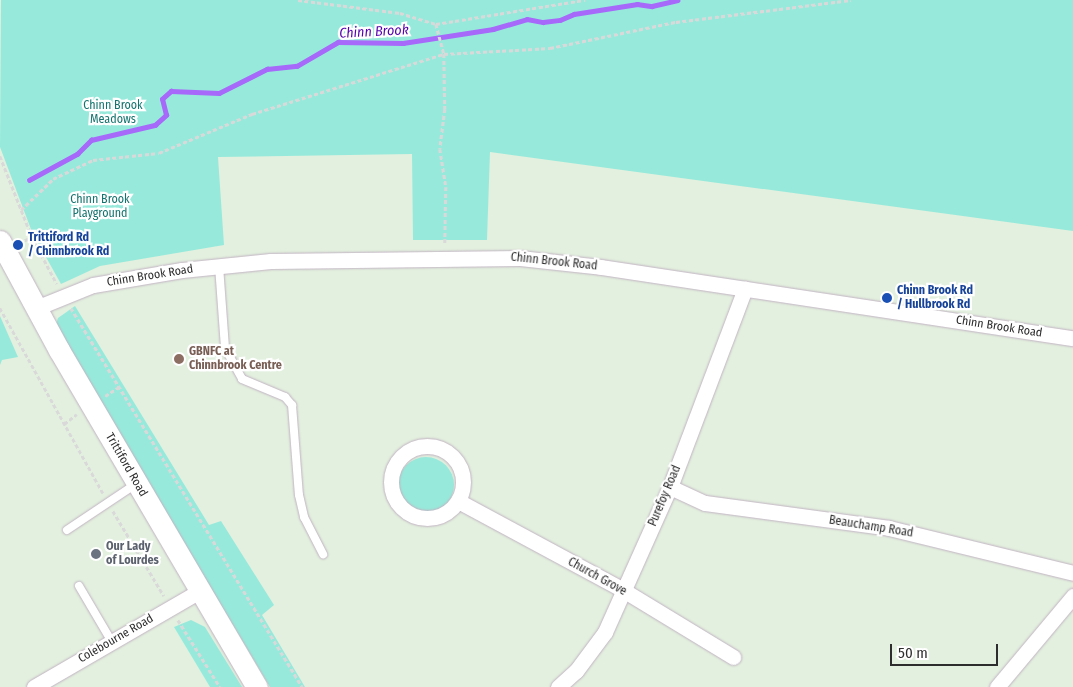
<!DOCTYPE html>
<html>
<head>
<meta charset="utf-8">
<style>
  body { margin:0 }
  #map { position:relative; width:1073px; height:687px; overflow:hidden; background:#e3f0df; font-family:"Fira Sans Condensed",sans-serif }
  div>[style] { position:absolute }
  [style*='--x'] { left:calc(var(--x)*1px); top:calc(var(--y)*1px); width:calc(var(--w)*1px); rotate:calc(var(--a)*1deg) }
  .green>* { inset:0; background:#97eadb }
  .round { border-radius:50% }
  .stream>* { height:4.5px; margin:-2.25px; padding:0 2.25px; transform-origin:2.25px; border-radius:2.25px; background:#a669fa }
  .path>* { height:2.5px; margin-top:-1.25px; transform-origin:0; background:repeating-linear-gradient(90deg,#d9d9d9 0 4px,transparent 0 6.5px) }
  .roads { filter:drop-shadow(0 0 1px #c1b3c2) drop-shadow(0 0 1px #c1b3c2) }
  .lane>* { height:8px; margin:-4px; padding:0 4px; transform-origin:4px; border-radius:4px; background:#fff }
  .street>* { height:15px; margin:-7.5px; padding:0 7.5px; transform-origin:7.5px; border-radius:7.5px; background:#fff }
  .street>.ring { margin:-7.5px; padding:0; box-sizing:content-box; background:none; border:15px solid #fff; border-radius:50% }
  .secondary>* { height:21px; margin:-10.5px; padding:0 10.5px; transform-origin:10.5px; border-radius:10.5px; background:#fff }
  .dots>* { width:14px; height:14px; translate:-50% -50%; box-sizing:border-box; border:2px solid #fff; border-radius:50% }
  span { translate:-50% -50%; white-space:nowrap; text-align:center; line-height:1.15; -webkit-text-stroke:4.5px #fff; paint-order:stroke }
  .park-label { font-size:12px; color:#14736e }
  .transit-label { font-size:12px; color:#164399; font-weight:700 }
  .left { translate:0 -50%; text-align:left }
  .street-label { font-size:12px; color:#2d2d2d }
  .education-label { font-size:12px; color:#785e54; font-weight:700 }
  .worship-label { font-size:12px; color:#5b616d; font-weight:700 }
  .water-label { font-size:14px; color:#5601ad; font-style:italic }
  .scale { position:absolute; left:890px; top:644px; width:108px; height:22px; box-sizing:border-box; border:2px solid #2d2d2d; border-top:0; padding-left:6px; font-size:15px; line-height:18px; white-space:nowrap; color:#2d2d2d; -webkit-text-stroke:4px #fff; paint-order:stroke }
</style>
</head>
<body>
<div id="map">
  <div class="green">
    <i style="clip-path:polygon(1px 0,1073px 0,1073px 231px,490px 152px,487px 240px,413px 240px,412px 154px,218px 157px,224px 245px,100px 266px,61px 284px,32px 232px,0 147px)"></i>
    <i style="clip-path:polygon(75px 306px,209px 525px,221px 521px,274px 605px,262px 615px,305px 687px,270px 687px,55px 327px,58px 318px)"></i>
    <i style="clip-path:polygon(0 316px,18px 357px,2px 360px,0 365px)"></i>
    <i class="round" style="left:398px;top:457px;width:56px;height:56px"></i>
    <i style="clip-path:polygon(191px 620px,205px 627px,242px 687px,210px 687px,174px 627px)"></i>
  </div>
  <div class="stream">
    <i style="--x:29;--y:180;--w:55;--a:-28.4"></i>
    <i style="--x:77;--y:154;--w:20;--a:-45"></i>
    <i style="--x:91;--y:140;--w:66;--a:-13.2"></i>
    <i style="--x:155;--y:125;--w:15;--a:-42"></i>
    <i style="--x:166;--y:115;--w:16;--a:-104"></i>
    <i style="--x:162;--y:99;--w:12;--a:-42"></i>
    <i style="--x:171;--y:91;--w:48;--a:2.4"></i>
    <i style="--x:219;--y:93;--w:54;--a:-26.6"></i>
    <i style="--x:267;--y:69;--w:30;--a:-6"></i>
    <i style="--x:297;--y:66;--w:48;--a:-30.3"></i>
    <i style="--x:338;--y:42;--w:65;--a:0.9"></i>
    <i style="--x:403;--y:43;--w:91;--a:-8.8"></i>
    <i style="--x:493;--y:29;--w:35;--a:-16"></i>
    <i style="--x:527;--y:19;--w:16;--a:11"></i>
    <i style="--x:543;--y:22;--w:17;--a:-7"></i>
    <i style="--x:560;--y:20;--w:15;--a:-23"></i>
    <i style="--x:574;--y:14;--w:64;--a:-9"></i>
    <i style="--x:637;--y:4;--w:15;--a:8"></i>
    <i style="--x:652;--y:6;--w:26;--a:-13"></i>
  </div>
  <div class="path">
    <i style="--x:298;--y:0;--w:103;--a:7.3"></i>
    <i style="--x:400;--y:13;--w:38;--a:17"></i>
    <i style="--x:436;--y:24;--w:31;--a:75"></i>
    <i style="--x:444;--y:54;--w:55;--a:89"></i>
    <i style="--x:445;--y:109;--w:40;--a:97.1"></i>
    <i style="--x:440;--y:149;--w:38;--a:81"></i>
    <i style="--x:446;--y:187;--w:58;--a:91"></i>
    <i style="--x:436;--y:24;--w:151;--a:-9.2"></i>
    <i style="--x:0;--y:156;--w:87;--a:68.4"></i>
    <i style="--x:32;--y:237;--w:53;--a:62"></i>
    <i style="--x:21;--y:210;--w:45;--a:-44.1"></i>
    <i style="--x:53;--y:179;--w:44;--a:-25.4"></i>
    <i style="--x:93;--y:160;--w:66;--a:-6.1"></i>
    <i style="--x:159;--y:153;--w:101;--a:-22.8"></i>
    <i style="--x:252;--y:114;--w:201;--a:-17.4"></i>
    <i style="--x:444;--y:54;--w:106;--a:-3.2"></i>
    <i style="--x:550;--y:48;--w:129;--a:-11.7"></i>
    <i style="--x:676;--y:22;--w:176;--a:-7.2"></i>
    <i style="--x:19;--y:243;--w:14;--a:-25"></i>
    <i style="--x:0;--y:308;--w:212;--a:60.9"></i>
    <i style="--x:71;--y:308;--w:444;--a:58.6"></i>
    <i style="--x:105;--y:396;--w:17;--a:-33"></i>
    <i style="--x:64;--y:424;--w:16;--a:-38"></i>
    <i style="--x:113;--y:511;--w:99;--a:59"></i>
    <i style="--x:178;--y:620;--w:79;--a:57.9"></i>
  </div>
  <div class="roads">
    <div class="lane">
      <i style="--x:219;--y:266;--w:82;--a:85.8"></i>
      <i style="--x:225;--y:348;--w:35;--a:61"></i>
      <i style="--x:242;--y:379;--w:47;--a:22.7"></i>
      <i style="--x:285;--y:397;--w:11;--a:49"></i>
      <i style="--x:292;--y:405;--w:90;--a:85.6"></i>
      <i style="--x:299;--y:495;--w:23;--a:77"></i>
      <i style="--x:304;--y:517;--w:42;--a:62.8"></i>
      <i style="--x:67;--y:530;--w:83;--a:-33.7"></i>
      <i style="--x:79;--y:586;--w:65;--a:59.5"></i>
    </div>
    <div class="street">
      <i style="--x:36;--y:308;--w:61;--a:-22"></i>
      <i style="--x:93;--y:285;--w:90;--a:-9.6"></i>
      <i style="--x:182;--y:270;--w:89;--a:-5.8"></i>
      <i style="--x:271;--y:261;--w:249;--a:-0.7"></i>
      <i style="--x:520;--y:258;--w:81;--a:6.3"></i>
      <i style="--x:601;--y:267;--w:477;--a:8.6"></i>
      <i class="ring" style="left:391px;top:446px;width:57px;height:57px"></i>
      <i style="--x:670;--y:487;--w:38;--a:25"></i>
      <i style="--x:705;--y:503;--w:186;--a:7.7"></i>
      <i style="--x:889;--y:528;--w:189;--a:13.7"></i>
      <i style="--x:458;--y:501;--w:187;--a:28.3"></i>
      <i style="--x:623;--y:590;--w:129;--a:31.3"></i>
      <i style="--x:34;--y:687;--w:190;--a:-30.1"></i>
      <i style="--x:558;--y:687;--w:24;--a:-42"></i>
      <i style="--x:576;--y:671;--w:49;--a:-53.4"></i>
      <i style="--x:605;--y:632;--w:159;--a:-65.9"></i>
      <i style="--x:670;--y:487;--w:212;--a:-69.3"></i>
      <i style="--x:997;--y:687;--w:119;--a:-50.1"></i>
    </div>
    <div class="secondary">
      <i style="--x:0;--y:241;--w:124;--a:61.6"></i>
      <i style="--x:59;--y:350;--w:391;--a:59.6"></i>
    </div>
  </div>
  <div class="dots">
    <i style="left:18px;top:245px;background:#1a4fb4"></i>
    <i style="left:887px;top:298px;background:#1a4fb4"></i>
    <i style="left:179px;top:359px;background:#8d6e63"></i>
    <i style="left:96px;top:554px;background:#6b7280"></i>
  </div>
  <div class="park-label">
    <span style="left:113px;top:113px">Chinn Brook<br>Meadows</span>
    <span style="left:100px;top:207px">Chinn Brook<br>Playground</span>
  </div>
  <div class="transit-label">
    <span class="left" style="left:28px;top:245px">Trittiford Rd<br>/ Chinnbrook Rd</span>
    <span class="left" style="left:897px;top:298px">Chinn Brook Rd<br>/ Hullbrook Rd</span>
  </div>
  <div class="street-label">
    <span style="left:554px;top:262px;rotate:6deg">Chinn Brook Road</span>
    <span style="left:150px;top:276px;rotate:-9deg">Chinn Brook Road</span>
    <span style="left:999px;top:327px;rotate:9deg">Chinn Brook Road</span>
    <span style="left:126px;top:465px;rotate:60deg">Trittiford Road</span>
    <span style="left:665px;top:496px;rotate:-67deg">Purefoy Road</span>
    <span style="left:871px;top:527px;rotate:9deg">Beauchamp Road</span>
    <span style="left:597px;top:577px;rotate:29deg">Church Grove</span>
    <span style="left:116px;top:639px;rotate:-30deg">Colebourne Road</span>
  </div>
  <div class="education-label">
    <span class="left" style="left:189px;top:359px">GBNFC at<br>Chinnbrook Centre</span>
  </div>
  <div class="worship-label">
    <span class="left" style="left:106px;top:554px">Our Lady<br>of Lourdes</span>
  </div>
  <div class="water-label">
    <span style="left:374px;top:32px;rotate:-3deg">Chinn Brook</span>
  </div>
  <div class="scale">50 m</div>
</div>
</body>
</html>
